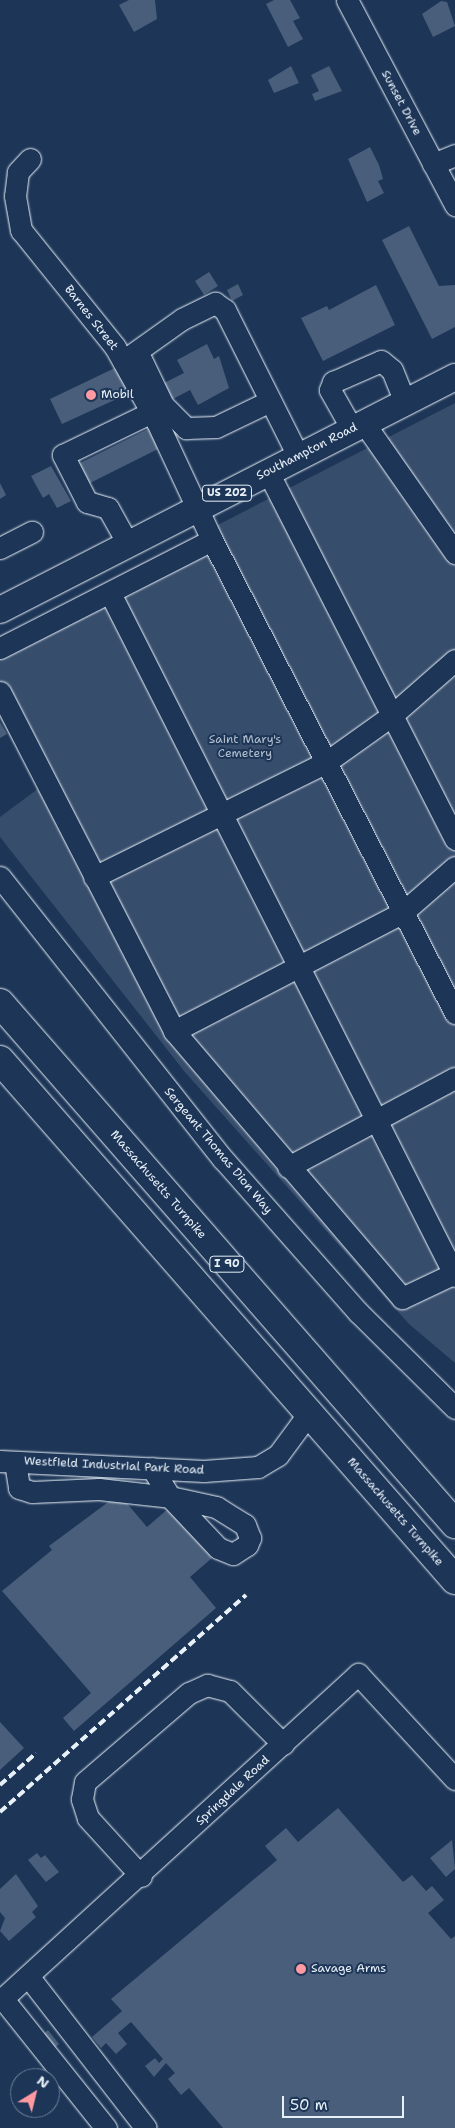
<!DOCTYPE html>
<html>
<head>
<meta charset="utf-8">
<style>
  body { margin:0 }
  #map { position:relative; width:455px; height:2128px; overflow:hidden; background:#1d3557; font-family:"Shantell Sans",sans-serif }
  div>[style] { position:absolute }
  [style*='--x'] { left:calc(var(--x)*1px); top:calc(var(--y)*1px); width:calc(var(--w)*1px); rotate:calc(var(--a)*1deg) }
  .green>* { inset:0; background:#374d6c }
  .building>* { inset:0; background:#495e7a }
  .roads { filter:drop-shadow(0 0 1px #e8f1f8) drop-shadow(0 0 1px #e8f1f8) }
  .minor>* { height:21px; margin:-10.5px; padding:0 10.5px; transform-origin:10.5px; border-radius:10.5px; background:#1d3557 }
  .major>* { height:26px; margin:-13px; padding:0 13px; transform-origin:13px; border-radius:13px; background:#1d3557 }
  .highway>* { height:28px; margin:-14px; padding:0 14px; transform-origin:14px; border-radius:14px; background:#1d3557 }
  .rail>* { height:4px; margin-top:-2px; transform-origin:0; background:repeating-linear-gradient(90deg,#e8f1f8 0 8px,transparent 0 12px) }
  .dots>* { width:14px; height:14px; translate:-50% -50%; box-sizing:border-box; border:2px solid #1d3557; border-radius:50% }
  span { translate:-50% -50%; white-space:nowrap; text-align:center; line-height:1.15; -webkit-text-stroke:4px #1d3557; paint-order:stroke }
  .shield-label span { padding:1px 4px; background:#1d3557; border:1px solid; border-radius:4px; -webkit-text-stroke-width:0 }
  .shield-label { font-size:11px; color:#e8f1f8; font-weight:700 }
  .street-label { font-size:12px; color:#e8f1f8 }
  .poi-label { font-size:12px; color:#e8f1f8 }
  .left { translate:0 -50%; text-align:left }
  .park-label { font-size:12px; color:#b3c0ce }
  .north { position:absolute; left:10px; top:2068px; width:50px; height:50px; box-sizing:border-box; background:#1d3557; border:1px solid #6e8097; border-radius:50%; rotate:36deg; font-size:14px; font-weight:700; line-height:20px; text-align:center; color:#e8f1f8 }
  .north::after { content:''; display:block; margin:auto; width:18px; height:22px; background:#ff9aa2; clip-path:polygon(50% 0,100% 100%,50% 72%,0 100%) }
  .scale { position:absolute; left:282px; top:2096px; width:122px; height:22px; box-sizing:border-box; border:2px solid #e8f1f8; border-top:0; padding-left:6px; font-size:15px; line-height:18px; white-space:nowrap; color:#e8f1f8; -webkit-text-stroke:4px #1d3557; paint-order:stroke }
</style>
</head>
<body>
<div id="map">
  <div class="green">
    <i style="clip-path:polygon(455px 403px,455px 1363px,409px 1324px,184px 1071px,0 837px,0 817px,39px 788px,0 718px,0 637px)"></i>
  </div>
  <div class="building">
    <i style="clip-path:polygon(129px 0,155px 0,157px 19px,134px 32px,119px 5px)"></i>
    <i style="clip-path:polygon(274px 0,290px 0,300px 18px,293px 21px,303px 39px,288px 47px,266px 4px)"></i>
    <i style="clip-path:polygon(441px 1px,447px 2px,455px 26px,433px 37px,422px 14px)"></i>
    <i style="clip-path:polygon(291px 66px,299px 83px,274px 93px,268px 80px)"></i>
    <i style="clip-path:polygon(329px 66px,342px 91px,315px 101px,312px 94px,319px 91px,311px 75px)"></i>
    <i style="clip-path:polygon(370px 147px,379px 165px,383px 179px,378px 181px,384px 193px,367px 202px,348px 159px)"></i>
    <i style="clip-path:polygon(409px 226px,439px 286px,455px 285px,455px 327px,432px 339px,382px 240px)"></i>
    <i style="clip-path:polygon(209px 272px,218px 286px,204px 295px,195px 281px)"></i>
    <i style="clip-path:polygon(238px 284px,243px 295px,232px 301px,227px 290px)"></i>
    <i style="clip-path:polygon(376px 285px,395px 325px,323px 361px,301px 318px,327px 306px,329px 310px)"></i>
    <i style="clip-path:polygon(207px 344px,214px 359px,219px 356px,229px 388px,198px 405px,190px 390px,171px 400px,162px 384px,184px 373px,177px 360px)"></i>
    <i style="clip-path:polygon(119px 366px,132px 392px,62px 424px,50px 399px)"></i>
    <i style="clip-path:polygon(150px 428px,160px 448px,82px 487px,72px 467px)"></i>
    <i style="clip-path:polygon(51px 466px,71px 501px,57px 508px,49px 494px,43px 498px,31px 476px)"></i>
    <i style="clip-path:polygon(0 483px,6px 495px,0 499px)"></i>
    <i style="clip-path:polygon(0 722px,7px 734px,0 738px)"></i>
    <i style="clip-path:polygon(119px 1494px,147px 1527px,169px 1508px,212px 1558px,190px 1577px,216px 1608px,74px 1731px,63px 1718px,91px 1693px,2px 1591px,52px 1550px,49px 1546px)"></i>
    <i style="clip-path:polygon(0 1722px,24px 1748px,0 1770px)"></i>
    <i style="clip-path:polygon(338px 1808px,403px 1882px,412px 1875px,426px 1891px,432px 1886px,444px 1900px,428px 1913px,451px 1939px,455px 1936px,455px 2128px,223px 2128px,189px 2088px,181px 2095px,168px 2079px,175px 2073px,166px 2063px,154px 2077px,145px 2066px,155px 2058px,159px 2063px,163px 2059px,131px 2022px,118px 2033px,127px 2044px,116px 2054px,106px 2043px,101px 2048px,92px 2037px,122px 2011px,111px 1999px,277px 1860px,265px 1846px,286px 1828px,298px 1842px)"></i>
    <i style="clip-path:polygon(452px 1840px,455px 1869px,446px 1877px,430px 1858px)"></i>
    <i style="clip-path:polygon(37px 1853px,41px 1858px,45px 1855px,59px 1872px,46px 1882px,28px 1860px)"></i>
    <i style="clip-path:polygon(16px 1874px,38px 1906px,32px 1912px,36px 1917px,9px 1941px,0 1931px,5px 1918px,0 1912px,0 1889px)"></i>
    <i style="clip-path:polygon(48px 2030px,59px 2044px,52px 2050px,40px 2037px)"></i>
  </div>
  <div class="roads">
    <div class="minor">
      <i style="--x:347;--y:0;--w:232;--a:62.2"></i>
      <i style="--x:30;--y:159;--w:18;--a:133"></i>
      <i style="--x:18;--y:172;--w:24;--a:97"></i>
      <i style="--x:15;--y:196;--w:35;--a:80"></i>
      <i style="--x:21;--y:230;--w:150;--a:51.2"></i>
      <i style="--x:115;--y:347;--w:86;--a:60.8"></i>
      <i style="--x:157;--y:422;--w:130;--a:65"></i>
      <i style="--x:212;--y:540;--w:532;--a:62.81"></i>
      <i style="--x:433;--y:164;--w:24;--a:-22"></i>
      <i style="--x:138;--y:353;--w:58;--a:64.3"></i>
      <i style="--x:163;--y:405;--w:33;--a:45"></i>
      <i style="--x:186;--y:428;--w:30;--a:-2"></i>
      <i style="--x:216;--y:427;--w:60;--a:-25.7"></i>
      <i style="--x:123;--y:361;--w:72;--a:-35.4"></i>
      <i style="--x:182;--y:319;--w:37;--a:-26"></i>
      <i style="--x:215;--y:303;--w:12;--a:35"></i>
      <i style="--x:225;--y:310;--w:163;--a:63.4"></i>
      <i style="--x:364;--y:423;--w:159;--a:55"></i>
      <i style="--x:352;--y:429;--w:45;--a:-119.4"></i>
      <i style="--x:330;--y:390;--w:9;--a:-69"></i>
      <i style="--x:333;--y:382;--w:52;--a:-23.6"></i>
      <i style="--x:381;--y:361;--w:14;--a:39"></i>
      <i style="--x:392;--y:370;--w:35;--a:68"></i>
      <i style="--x:268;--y:472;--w:412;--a:63"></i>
      <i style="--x:128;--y:544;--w:41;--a:-119.1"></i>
      <i style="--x:108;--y:508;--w:22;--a:-164"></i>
      <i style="--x:87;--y:502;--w:53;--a:-117.1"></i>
      <i style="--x:63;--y:455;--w:99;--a:-25.8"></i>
      <i style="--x:0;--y:548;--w:36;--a:-27"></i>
      <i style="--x:110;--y:593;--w:765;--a:63.2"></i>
      <i style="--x:0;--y:648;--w:238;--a:-27"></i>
      <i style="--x:0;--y:692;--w:381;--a:62.8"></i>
      <i style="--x:174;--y:1031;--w:351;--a:49.5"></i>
      <i style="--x:402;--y:1298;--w:59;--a:-25.3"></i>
      <i style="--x:0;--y:877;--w:360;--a:51.7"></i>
      <i style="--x:223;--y:1159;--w:205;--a:48.6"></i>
      <i style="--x:359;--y:1313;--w:135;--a:44.7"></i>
      <i style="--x:94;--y:877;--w:258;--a:-26.3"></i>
      <i style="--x:325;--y:763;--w:81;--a:-35.5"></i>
      <i style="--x:391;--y:716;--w:85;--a:-41.2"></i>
      <i style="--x:174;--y:1031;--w:257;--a:-27.4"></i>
      <i style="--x:402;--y:913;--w:70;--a:-41"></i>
      <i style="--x:288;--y:1167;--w:189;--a:-28.1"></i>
      <i style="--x:0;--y:1461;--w:204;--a:2.8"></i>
      <i style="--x:204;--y:1471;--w:54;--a:-4.2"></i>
      <i style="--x:258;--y:1467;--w:23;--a:-31"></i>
      <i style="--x:278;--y:1455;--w:52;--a:-53.6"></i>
      <i style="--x:15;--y:1462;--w:26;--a:81"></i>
      <i style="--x:19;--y:1488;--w:14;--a:17"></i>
      <i style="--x:32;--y:1492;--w:67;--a:-2.6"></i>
      <i style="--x:99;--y:1489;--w:71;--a:6.4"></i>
      <i style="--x:170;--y:1497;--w:70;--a:46.7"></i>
      <i style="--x:218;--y:1548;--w:16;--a:22"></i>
      <i style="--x:233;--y:1554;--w:17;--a:-33"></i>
      <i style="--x:247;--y:1545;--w:8;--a:-67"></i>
      <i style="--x:250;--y:1538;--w:14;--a:-111"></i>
      <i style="--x:245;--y:1525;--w:34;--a:-148"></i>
      <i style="--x:216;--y:1507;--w:47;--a:-167.7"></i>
      <i style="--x:170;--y:1497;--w:34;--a:-122"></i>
      <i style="--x:141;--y:1876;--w:79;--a:-132.4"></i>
      <i style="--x:88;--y:1818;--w:20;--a:-108"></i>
      <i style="--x:82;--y:1799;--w:17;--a:-80"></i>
      <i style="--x:85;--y:1782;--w:137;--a:-40.6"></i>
      <i style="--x:189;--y:1693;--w:20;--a:-24"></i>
      <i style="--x:207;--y:1685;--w:24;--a:15"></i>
      <i style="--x:230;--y:1691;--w:75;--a:45"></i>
      <i style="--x:28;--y:1976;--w:192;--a:52.2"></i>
      <i style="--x:3;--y:1999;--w:165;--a:51.4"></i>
      <i style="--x:0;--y:2001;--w:485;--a:-42.4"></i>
      <i style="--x:358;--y:1674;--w:143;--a:47.3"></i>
    </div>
    <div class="major">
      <i style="--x:0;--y:610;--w:511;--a:-27.12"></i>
    </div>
    <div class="highway">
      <i style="--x:0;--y:1003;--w:692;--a:48.87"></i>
      <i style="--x:0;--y:1060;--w:691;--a:48.81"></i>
    </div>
  </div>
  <div class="rail">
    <i style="--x:0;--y:1785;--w:48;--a:-41.6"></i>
    <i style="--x:0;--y:1812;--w:328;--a:-41.4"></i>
  </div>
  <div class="dots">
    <i style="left:91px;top:395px;background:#ff9aa2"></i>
    <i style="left:301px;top:1969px;background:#ff9aa2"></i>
  </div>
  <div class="shield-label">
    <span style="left:227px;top:493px">US 202</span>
    <span style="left:227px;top:1264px">I 90</span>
  </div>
  <div class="street-label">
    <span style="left:401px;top:103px;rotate:62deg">Sunset Drive</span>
    <span style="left:91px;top:318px;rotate:52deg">Barnes Street</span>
    <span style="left:307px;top:452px;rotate:-27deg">Southampton Road</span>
    <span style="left:218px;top:1151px;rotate:50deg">Sergeant Thomas Dion Way</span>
    <span style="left:158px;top:1185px;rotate:49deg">Massachusetts Turnpike</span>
    <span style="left:114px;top:1466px;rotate:3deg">Westfield Industrial Park Road</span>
    <span style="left:395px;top:1512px;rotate:49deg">Massachusetts Turnpike</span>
    <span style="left:233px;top:1791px;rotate:-43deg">Springdale Road</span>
  </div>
  <div class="poi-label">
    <span class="left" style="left:101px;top:395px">Mobil</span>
    <span class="left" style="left:311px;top:1969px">Savage Arms</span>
  </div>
  <div class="park-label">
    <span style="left:245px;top:747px">Saint Mary's<br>Cemetery</span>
  </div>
  <div class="north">N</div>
  <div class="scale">50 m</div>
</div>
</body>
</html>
